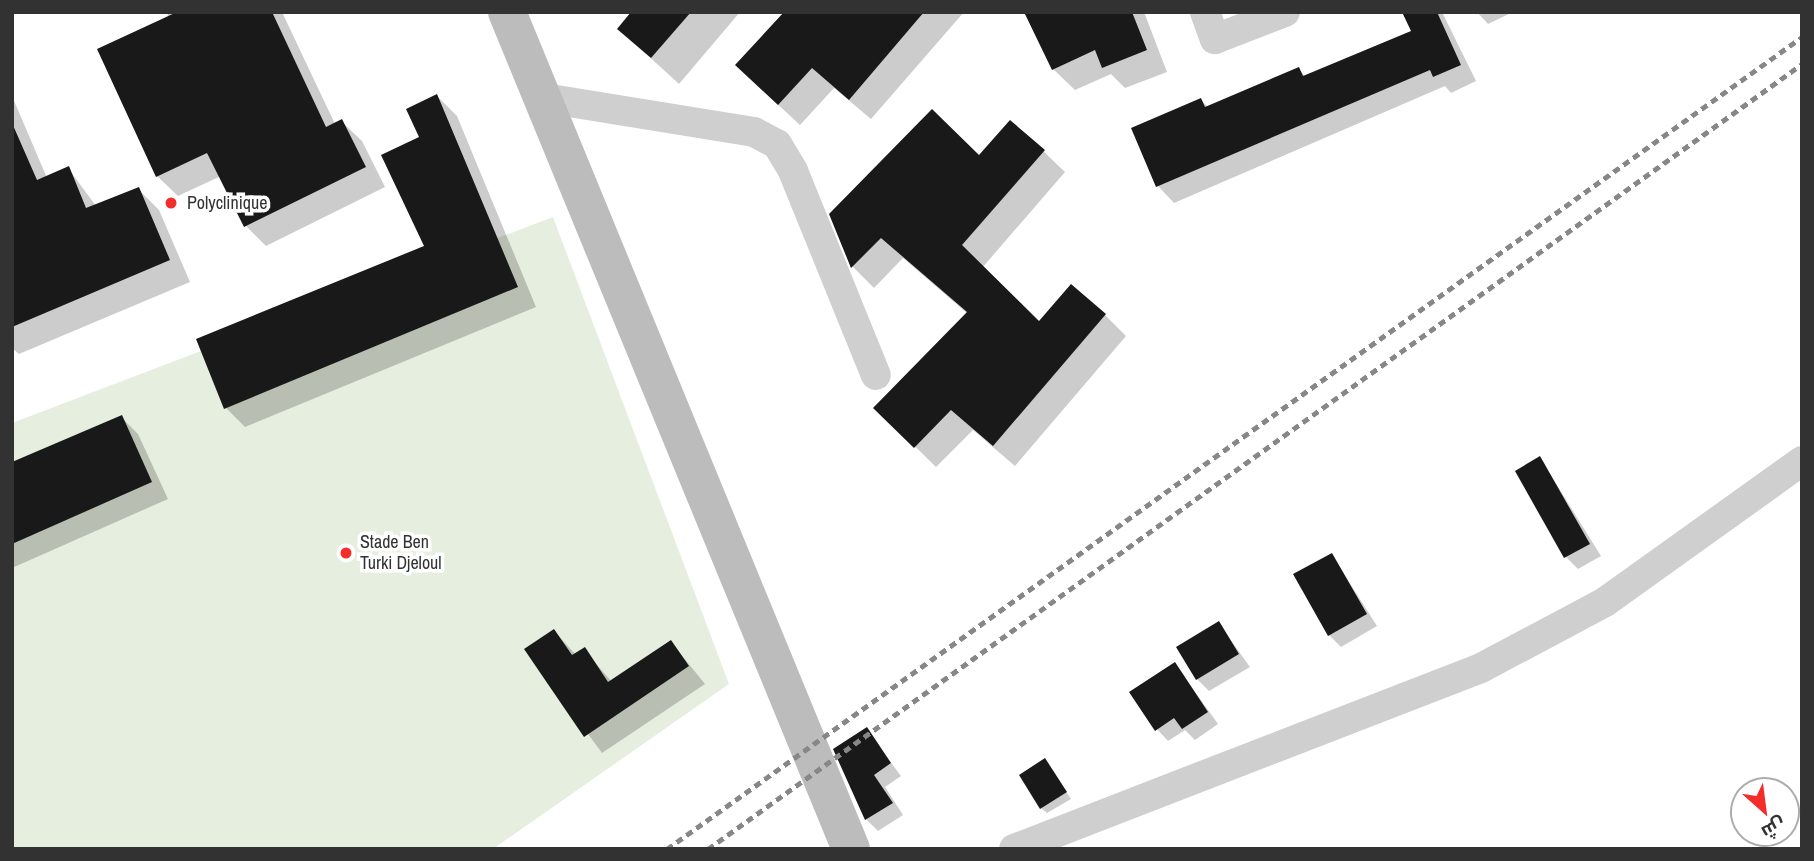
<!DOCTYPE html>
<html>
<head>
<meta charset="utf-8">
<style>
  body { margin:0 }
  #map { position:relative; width:1814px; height:861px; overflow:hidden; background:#fff; font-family:"Archivo Narrow",Cairo,sans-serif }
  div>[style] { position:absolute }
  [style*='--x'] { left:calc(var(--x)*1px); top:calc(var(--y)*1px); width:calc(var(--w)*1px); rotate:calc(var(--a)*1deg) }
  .green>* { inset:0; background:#e6efdf }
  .shadow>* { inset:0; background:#0003 }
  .building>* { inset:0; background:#191919 }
  .street>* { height:30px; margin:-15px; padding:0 15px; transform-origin:15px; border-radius:15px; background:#cfcfcf }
  .secondary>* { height:38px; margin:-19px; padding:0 19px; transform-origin:19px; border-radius:19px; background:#bcbcbc }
  .rail>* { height:5px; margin-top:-2.5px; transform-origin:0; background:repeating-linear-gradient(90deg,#878787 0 7px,transparent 0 12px) }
  .dots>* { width:19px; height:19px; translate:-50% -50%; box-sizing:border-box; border:4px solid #fff; border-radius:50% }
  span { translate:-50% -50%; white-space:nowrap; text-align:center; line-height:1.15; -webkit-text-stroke:7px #fff; paint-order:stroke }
  .poi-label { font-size:18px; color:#323232 }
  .left { translate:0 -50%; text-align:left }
  .frame { position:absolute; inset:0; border:14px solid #323232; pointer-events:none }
  .north { position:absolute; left:1730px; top:777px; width:70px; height:70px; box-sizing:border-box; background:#fff; border:2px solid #adadad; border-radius:50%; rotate:152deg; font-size:19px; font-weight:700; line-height:28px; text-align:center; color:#323232 }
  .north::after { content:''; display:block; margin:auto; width:24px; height:32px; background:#f22d2a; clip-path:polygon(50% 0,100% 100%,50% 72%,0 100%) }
</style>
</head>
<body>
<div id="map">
  <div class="green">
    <i style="clip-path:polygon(553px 217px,729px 684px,493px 849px,12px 849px,12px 423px)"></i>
  </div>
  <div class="shadow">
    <i style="clip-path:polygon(168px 12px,282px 12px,335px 124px,341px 121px,362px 141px,385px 187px,266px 246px,246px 226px,221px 176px,178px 196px,157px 176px)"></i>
    <i style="clip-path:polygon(633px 12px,740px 12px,679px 84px,619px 29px)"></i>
    <i style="clip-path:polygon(786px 12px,964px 12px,871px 119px,834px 88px,800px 125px,758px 86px)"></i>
    <i style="clip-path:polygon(1026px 12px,1144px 12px,1167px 72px,1125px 88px,1111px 74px,1075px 90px,1053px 69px)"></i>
    <i style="clip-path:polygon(1404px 12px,1442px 12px,1476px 81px,1451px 93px,1445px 86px,1174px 203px,1158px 186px,1201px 100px,1208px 107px,1298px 69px,1306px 77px,1414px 32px)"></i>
    <i style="clip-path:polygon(1477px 12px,1513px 12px,1488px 24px)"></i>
    <i style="clip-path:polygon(12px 96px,47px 178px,68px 168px,96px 206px,138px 189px,159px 210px,190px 282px,19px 354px,12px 348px)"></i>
    <i style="clip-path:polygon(437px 96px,457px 116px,536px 307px,245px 427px,226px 408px,427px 246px,422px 138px)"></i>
    <i style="clip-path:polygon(1043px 151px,1065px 172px,982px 268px,1039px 323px,1105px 315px,1126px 336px,1015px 466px,973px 430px,936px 467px,876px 408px,968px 314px,903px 258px,874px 288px,853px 267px,832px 215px,979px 158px)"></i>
    <i style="clip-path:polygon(121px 417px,138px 434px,168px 499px,12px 568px,12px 464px)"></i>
    <i style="clip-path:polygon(1540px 458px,1601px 556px,1578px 569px,1566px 557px)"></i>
    <i style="clip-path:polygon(1332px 555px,1377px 626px,1341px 647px,1329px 635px)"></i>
    <i style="clip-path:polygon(1219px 624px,1250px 667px,1209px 691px,1197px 679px)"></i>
    <i style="clip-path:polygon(554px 631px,576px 655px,584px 650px,612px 682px,671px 642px,705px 684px,602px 753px,526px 650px)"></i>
    <i style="clip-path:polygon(1175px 664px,1218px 724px,1195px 740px,1185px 730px,1168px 741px,1157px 729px)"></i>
    <i style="clip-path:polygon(866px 729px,901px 776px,885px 787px,903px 815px,878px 831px,866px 819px,836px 749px)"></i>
    <i style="clip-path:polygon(1045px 760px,1071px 799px,1047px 813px,1041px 808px)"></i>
  </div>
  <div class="building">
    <i style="clip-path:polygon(177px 12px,272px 12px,326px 127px,342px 119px,366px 167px,244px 227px,207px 153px,156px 177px,97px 49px)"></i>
    <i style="clip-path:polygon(631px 12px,691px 12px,651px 58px,617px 29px)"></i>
    <i style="clip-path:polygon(784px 12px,924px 12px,849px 100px,812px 68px,778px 105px,735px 65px)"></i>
    <i style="clip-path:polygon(1024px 12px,1132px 12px,1147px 50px,1102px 68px,1095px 50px,1052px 70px)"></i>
    <i style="clip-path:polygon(1402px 12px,1437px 12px,1461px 65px,1433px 77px,1430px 70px,1156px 187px,1131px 128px,1201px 98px,1205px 107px,1299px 67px,1303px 76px,1411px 31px)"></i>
    <i style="clip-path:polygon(437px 94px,518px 287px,224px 409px,196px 339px,424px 246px,381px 155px,419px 137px,406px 109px)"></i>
    <i style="clip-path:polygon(932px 109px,979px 155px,1010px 120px,1045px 150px,962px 245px,1039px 321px,1071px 284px,1106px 314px,993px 446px,951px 410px,914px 448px,873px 408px,967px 312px,881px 238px,851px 268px,829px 214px)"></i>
    <i style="clip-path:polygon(12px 123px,37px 180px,69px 166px,86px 208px,139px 187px,170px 260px,12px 327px)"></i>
    <i style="clip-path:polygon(122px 415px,152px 482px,12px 544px,12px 462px)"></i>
    <i style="clip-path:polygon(1540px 456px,1590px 544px,1564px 558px,1515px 471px)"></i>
    <i style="clip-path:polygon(1332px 553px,1367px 614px,1328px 636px,1293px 574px)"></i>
    <i style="clip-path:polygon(1219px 621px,1239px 654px,1196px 680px,1176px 647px)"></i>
    <i style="clip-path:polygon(554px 629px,572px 655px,585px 647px,608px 682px,671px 640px,689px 666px,584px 737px,524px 649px)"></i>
    <i style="clip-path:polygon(1175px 662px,1208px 712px,1182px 729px,1174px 718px,1155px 731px,1129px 692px)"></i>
    <i style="clip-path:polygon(867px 727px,891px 763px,874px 775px,893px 803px,865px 820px,833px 749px)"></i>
    <i style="clip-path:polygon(1045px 758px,1067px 792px,1040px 809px,1019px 775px)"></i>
  </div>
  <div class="street">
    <i style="--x:1205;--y:12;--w:29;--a:70"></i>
    <i style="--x:1215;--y:39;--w:75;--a:-21.1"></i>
    <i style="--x:538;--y:97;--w:219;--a:9.2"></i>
    <i style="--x:754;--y:132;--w:26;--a:28"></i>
    <i style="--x:777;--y:144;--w:31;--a:59"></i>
    <i style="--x:793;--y:171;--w:220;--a:67.9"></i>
    <i style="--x:1014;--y:849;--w:501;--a:-21.19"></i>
    <i style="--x:1481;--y:668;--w:140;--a:-28"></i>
    <i style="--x:1605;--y:602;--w:242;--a:-35.6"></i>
  </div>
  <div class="secondary">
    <i style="--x:507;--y:12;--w:905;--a:67.66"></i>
  </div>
  <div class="rail">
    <i style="--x:667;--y:849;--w:1396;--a:-35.58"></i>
    <i style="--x:708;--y:849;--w:1346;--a:-35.66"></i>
  </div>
  <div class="dots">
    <i style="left:171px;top:203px;background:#f22d2a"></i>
    <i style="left:346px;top:553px;background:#f22d2a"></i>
  </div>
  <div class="poi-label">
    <span class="left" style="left:187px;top:203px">Polyclinique</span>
    <span class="left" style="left:360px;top:553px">Stade Ben<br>Turki Djeloul</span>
  </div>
  <div class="frame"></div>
  <div class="north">ش</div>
</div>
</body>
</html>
